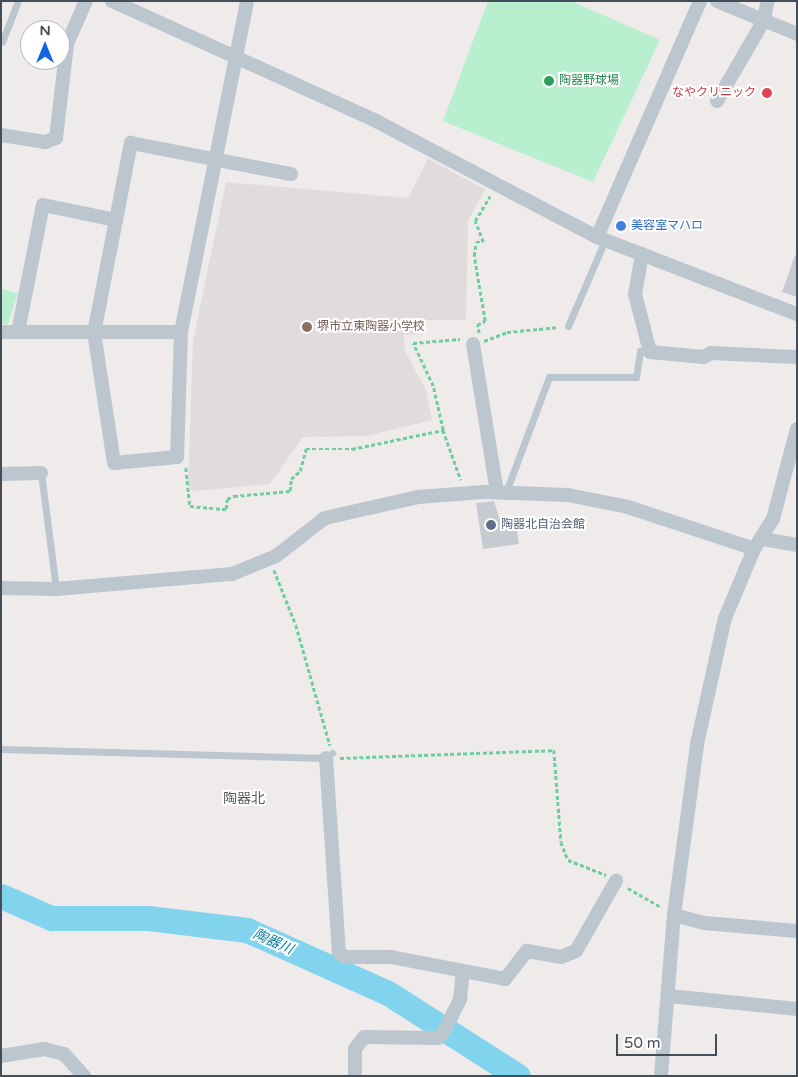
<!DOCTYPE html>
<html>
<head>
<meta charset="utf-8">
<style>
  body { margin:0 }
  #map { position:relative; width:798px; height:1077px; overflow:hidden; background:#efebeb; font-family:"Varela Round","Noto Sans JP",sans-serif }
  div>[style] { position:absolute }
  [style*='--x'] { left:calc(var(--x)*1px); top:calc(var(--y)*1px); width:calc(var(--w)*1px); rotate:calc(var(--a)*1deg) }
  .education>* { inset:0; background:#e0dcdd }
  .green>* { inset:0; background:#b7efcf }
  .river>* { height:25px; margin:-12.5px; padding:0 12.5px; transform-origin:12.5px; border-radius:12.5px; background:#82d4ee }
  .building>* { inset:0; background:#c8cad1 }
  .path>* { height:2.5px; margin-top:-1.25px; transform-origin:0; background:repeating-linear-gradient(90deg,#6ecea2 0 4px,transparent 0 6.5px) }
  .lane>* { height:7px; margin:-3.5px; padding:0 3.5px; transform-origin:3.5px; border-radius:3.5px; background:#bcc6cf }
  .street>* { height:14px; margin:-7px; padding:0 7px; transform-origin:7px; border-radius:7px; background:#bcc6cf }
  .dots>* { width:14px; height:14px; translate:-50% -50%; box-sizing:border-box; border:2px solid #fff; border-radius:50% }
  span { translate:-50% -50%; white-space:nowrap; text-align:center; line-height:1.15; -webkit-text-stroke:4px #fff; paint-order:stroke }
  .leisure-label { font-size:12px; color:#27864d }
  .left { translate:0 -50%; text-align:left }
  .health-label { font-size:12px; color:#be3a42 }
  .right { translate:-100% -50%; text-align:right }
  .shop-label { font-size:12px; color:#366cbe }
  .education-label { font-size:12px; color:#785e54 }
  .service-label { font-size:12px; color:#4e5e75 }
  .neighbourhood-label { font-size:14px; color:#585c61 }
  .water-label { font-size:14px; color:#087ba1; font-style:italic }
  .frame { position:absolute; inset:0; border:2px solid #444e59; pointer-events:none }
  .north { position:absolute; left:20px; top:20px; width:50px; height:50px; box-sizing:border-box; background:#fff; border:1px solid #b4b8bd; border-radius:50%; rotate:0deg; font-size:14px; font-weight:700; line-height:20px; text-align:center; color:#444e59 }
  .north::after { content:''; display:block; margin:auto; width:18px; height:22px; background:#1365e1; clip-path:polygon(50% 0,100% 100%,50% 72%,0 100%) }
  .scale { position:absolute; left:616px; top:1034px; width:101px; height:22px; box-sizing:border-box; border:2px solid #444e59; border-top:0; padding-left:6px; font-size:15px; line-height:18px; white-space:nowrap; color:#444e59; -webkit-text-stroke:4px #fff; paint-order:stroke }
</style>
</head>
<body>
<div id="map">
  <div class="education">
    <i style="clip-path:polygon(428px 159px,485px 189px,468px 221px,466px 320px,419px 320px,419px 334px,404px 335px,405px 351px,426px 390px,432px 420px,366px 436px,303px 437px,270px 484px,193px 491px,188px 486px,193px 341px,226px 182px,408px 198px)"></i>
  </div>
  <div class="green">
    <i style="clip-path:polygon(488px 1px,571px 1px,660px 40px,593px 182px,443px 121px)"></i>
    <i style="clip-path:polygon(1px 289px,18px 293px,8px 324px,1px 324px)"></i>
  </div>
  <div class="river">
    <i style="--x:1;--y:896;--w:55;--a:23.7"></i>
    <i style="--x:51;--y:918;--w:97;--a:0"></i>
    <i style="--x:148;--y:918;--w:100;--a:6.9"></i>
    <i style="--x:247;--y:930;--w:154;--a:24.1"></i>
    <i style="--x:388;--y:993;--w:154;--a:32.6"></i>
  </div>
  <div class="building">
    <i style="clip-path:polygon(795px 255px,797px 256px,797px 297px,782px 292px)"></i>
    <i style="clip-path:polygon(494px 501px,502px 526px,516px 524px,519px 544px,483px 549px,476px 503px)"></i>
  </div>
  <div class="path">
    <i style="--x:479;--y:333;--w:8;--a:-104"></i>
    <i style="--x:477;--y:325;--w:9;--a:-27"></i>
    <i style="--x:485;--y:321;--w:66;--a:-99.6"></i>
    <i style="--x:474;--y:256;--w:14;--a:-82"></i>
    <i style="--x:476;--y:242;--w:7;--a:0"></i>
    <i style="--x:483;--y:242;--w:22;--a:-111"></i>
    <i style="--x:475;--y:221;--w:29;--a:-59"></i>
    <i style="--x:484;--y:341;--w:25;--a:-21"></i>
    <i style="--x:507;--y:332;--w:52;--a:-5.5"></i>
    <i style="--x:443;--y:430;--w:53;--a:70.2"></i>
    <i style="--x:186;--y:468;--w:38;--a:84"></i>
    <i style="--x:190;--y:506;--w:36;--a:5"></i>
    <i style="--x:226;--y:509;--w:10;--a:-84"></i>
    <i style="--x:227;--y:499;--w:8;--a:-23"></i>
    <i style="--x:234;--y:496;--w:56;--a:-5.1"></i>
    <i style="--x:290;--y:491;--w:12;--a:-85"></i>
    <i style="--x:291;--y:479;--w:12;--a:-42"></i>
    <i style="--x:300;--y:471;--w:23;--a:-75"></i>
    <i style="--x:306;--y:449;--w:46;--a:0"></i>
    <i style="--x:352;--y:449;--w:93;--a:-11.8"></i>
    <i style="--x:443;--y:430;--w:45;--a:-102.8"></i>
    <i style="--x:433;--y:386;--w:47;--a:-114.9"></i>
    <i style="--x:413;--y:343;--w:47;--a:-4.9"></i>
    <i style="--x:274;--y:570;--w:59;--a:68.2"></i>
    <i style="--x:296;--y:625;--w:125;--a:74.2"></i>
    <i style="--x:340;--y:758;--w:214;--a:-2.1"></i>
    <i style="--x:554;--y:750;--w:92;--a:85.6"></i>
    <i style="--x:561;--y:842;--w:19;--a:69"></i>
    <i style="--x:568;--y:860;--w:41;--a:21.5"></i>
    <i style="--x:628;--y:888;--w:39;--a:30"></i>
  </div>
  <div class="lane">
    <i style="--x:2;--y:42;--w:44;--a:-68.7"></i>
    <i style="--x:568;--y:326;--w:94;--a:-66.7"></i>
    <i style="--x:41;--y:473;--w:117;--a:82.6"></i>
    <i style="--x:506;--y:492;--w:123;--a:-69.5"></i>
    <i style="--x:549;--y:377;--w:87;--a:0"></i>
    <i style="--x:636;--y:377;--w:26;--a:-81"></i>
    <i style="--x:640;--y:351;--w:10;--a:6"></i>
    <i style="--x:1;--y:749;--w:325;--a:1.6"></i>
    <i style="--x:326;--y:758;--w:8;--a:-40"></i>
  </div>
  <div class="street">
    <i style="--x:112;--y:1;--w:290;--a:24.4"></i>
    <i style="--x:376;--y:121;--w:250;--a:27.7"></i>
    <i style="--x:597;--y:237;--w:214;--a:21.1"></i>
    <i style="--x:717;--y:1;--w:87;--a:22.4"></i>
    <i style="--x:717;--y:101;--w:91;--a:-59.8"></i>
    <i style="--x:763;--y:22;--w:22;--a:-77"></i>
    <i style="--x:1;--y:135;--w:45;--a:9"></i>
    <i style="--x:45;--y:142;--w:12;--a:-20"></i>
    <i style="--x:56;--y:138;--w:95;--a:-83.3"></i>
    <i style="--x:67;--y:44;--w:47;--a:-66.2"></i>
    <i style="--x:597;--y:237;--w:257;--a:-66.4"></i>
    <i style="--x:642;--y:254;--w:41;--a:99.9"></i>
    <i style="--x:635;--y:294;--w:60;--a:75.5"></i>
    <i style="--x:650;--y:352;--w:54;--a:5.3"></i>
    <i style="--x:704;--y:357;--w:8;--a:-30"></i>
    <i style="--x:711;--y:353;--w:86;--a:2.7"></i>
    <i style="--x:1;--y:332;--w:180;--a:0"></i>
    <i style="--x:181;--y:332;--w:338;--a:-78.7"></i>
    <i style="--x:18;--y:332;--w:129;--a:-78.9"></i>
    <i style="--x:43;--y:205;--w:75;--a:11.6"></i>
    <i style="--x:181;--y:332;--w:125;--a:91.8"></i>
    <i style="--x:177;--y:457;--w:63;--a:174.6"></i>
    <i style="--x:114;--y:463;--w:132;--a:-98.7"></i>
    <i style="--x:94;--y:333;--w:194;--a:-79"></i>
    <i style="--x:131;--y:143;--w:163;--a:11"></i>
    <i style="--x:473;--y:344;--w:150;--a:80.8"></i>
    <i style="--x:1;--y:474;--w:40;--a:-1.4"></i>
    <i style="--x:763;--y:539;--w:35;--a:10"></i>
    <i style="--x:1;--y:588;--w:55;--a:1"></i>
    <i style="--x:56;--y:589;--w:177;--a:-4.9"></i>
    <i style="--x:232;--y:574;--w:48;--a:-22.2"></i>
    <i style="--x:276;--y:556;--w:62;--a:-37.8"></i>
    <i style="--x:325;--y:518;--w:95;--a:-12.7"></i>
    <i style="--x:418;--y:497;--w:66;--a:-4.3"></i>
    <i style="--x:484;--y:492;--w:84;--a:2"></i>
    <i style="--x:568;--y:495;--w:61;--a:11.3"></i>
    <i style="--x:628;--y:507;--w:133;--a:18.4"></i>
    <i style="--x:326;--y:758;--w:195;--a:86.2"></i>
    <i style="--x:339;--y:953;--w:7;--a:34"></i>
    <i style="--x:345;--y:957;--w:46;--a:0"></i>
    <i style="--x:391;--y:957;--w:116;--a:10.9"></i>
    <i style="--x:505;--y:979;--w:36;--a:-52"></i>
    <i style="--x:527;--y:951;--w:35;--a:10"></i>
    <i style="--x:561;--y:957;--w:16;--a:-22"></i>
    <i style="--x:576;--y:951;--w:81;--a:-60.3"></i>
    <i style="--x:674;--y:915;--w:31;--a:15"></i>
    <i style="--x:704;--y:923;--w:93;--a:4.9"></i>
    <i style="--x:669;--y:996;--w:129;--a:5.8"></i>
    <i style="--x:1;--y:1056;--w:44;--a:-9.2"></i>
    <i style="--x:44;--y:1049;--w:21;--a:14"></i>
    <i style="--x:64;--y:1054;--w:30;--a:48"></i>
    <i style="--x:355;--y:1076;--w:27;--a:-90"></i>
    <i style="--x:355;--y:1049;--w:15;--a:-53"></i>
    <i style="--x:364;--y:1037;--w:74;--a:0.8"></i>
    <i style="--x:438;--y:1038;--w:7;--a:-45"></i>
    <i style="--x:443;--y:1033;--w:38;--a:-63"></i>
    <i style="--x:460;--y:999;--w:27;--a:-84"></i>
    <i style="--x:661;--y:1076;--w:162;--a:-85.4"></i>
    <i style="--x:674;--y:915;--w:173;--a:-82.3"></i>
    <i style="--x:697;--y:744;--w:129;--a:-77.5"></i>
    <i style="--x:725;--y:618;--w:75;--a:-67.2"></i>
    <i style="--x:754;--y:549;--w:36;--a:-58"></i>
    <i style="--x:773;--y:519;--w:93;--a:-75.1"></i>
  </div>
  <div class="dots">
    <i style="left:549px;top:81px;background:#2e9e5b"></i>
    <i style="left:767px;top:93px;background:#e0444e"></i>
    <i style="left:621px;top:226px;background:#3f7fe0"></i>
    <i style="left:307px;top:327px;background:#8d6e63"></i>
    <i style="left:491px;top:525px;background:#5c6f8a"></i>
  </div>
  <div class="leisure-label">
    <span class="left" style="left:559px;top:81px">陶器野球場</span>
  </div>
  <div class="health-label">
    <span class="right" style="left:756px;top:93px">なやクリニック</span>
  </div>
  <div class="shop-label">
    <span class="left" style="left:631px;top:226px">美容室マハロ</span>
  </div>
  <div class="education-label">
    <span class="left" style="left:317px;top:327px">堺市立東陶器小学校</span>
  </div>
  <div class="service-label">
    <span class="left" style="left:501px;top:525px">陶器北自治会館</span>
  </div>
  <div class="neighbourhood-label">
    <span style="left:244px;top:799px">陶器北</span>
  </div>
  <div class="water-label">
    <span style="left:273px;top:942px;rotate:24deg">陶器川</span>
  </div>
  <div class="frame"></div>
  <div class="north">N</div>
  <div class="scale">50 m</div>
</div>
</body>
</html>
